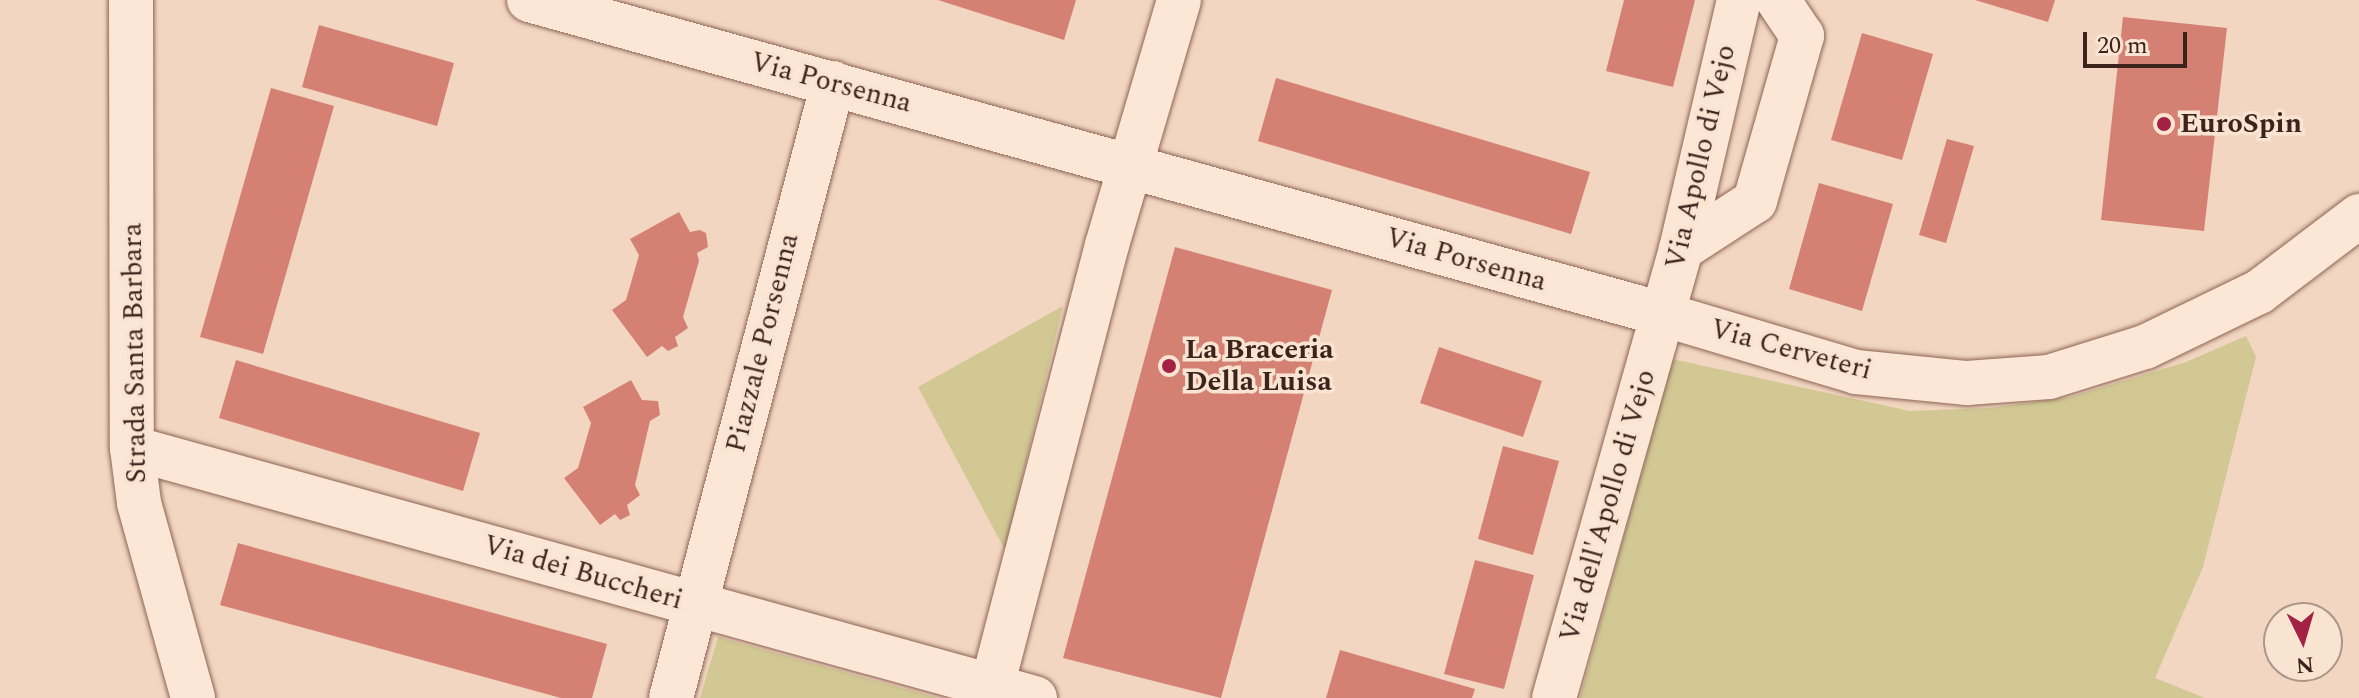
<!DOCTYPE html>
<html>
<head>
<meta charset="utf-8">
<style>
  body { margin:0 }
  #map { position:relative; width:2359px; height:698px; overflow:hidden; background:#f2d6c1; font-family:Spectral,serif }
  div>[style] { position:absolute }
  [style*='--x'] { left:calc(var(--x)*1px); top:calc(var(--y)*1px); width:calc(var(--w)*1px); rotate:calc(var(--a)*1deg) }
  .green>* { inset:0; background:#d1c894 }
  .building>* { inset:0; background:#d48173 }
  .roads { filter:drop-shadow(0 0 2px #8d6556) drop-shadow(0 0 2px #8d6556) }
  .minor>* { height:44px; margin:-22px; padding:0 22px; transform-origin:22px; border-radius:22px; background:#fce6d5 }
  .dots>* { width:22px; height:22px; translate:-50% -50%; box-sizing:border-box; border:4px solid #f9e3d1; border-radius:50% }
  span { translate:-50% -50%; white-space:nowrap; text-align:center; line-height:1.15; -webkit-text-stroke:7px #f9e3d1; paint-order:stroke }
  .street-label { font-size:28px; color:#3c231c }
  .poi-label { font-size:28px; color:#3c231c; font-weight:700 }
  .left { translate:0 -50%; text-align:left }
  .north { position:absolute; left:2263px; top:602px; width:80px; height:80px; box-sizing:border-box; background:#f9e3d1; border:2px solid #ad9689; border-radius:50%; rotate:175deg; font-size:22px; font-weight:700; line-height:32px; text-align:center; color:#3c231c }
  .north::after { content:''; display:block; margin:auto; width:28px; height:36px; background:#a22144; clip-path:polygon(50% 0,100% 100%,50% 72%,0 100%) }
  .scale { position:absolute; left:2083px; top:32px; width:104px; height:36px; box-sizing:border-box; border:4px solid #3c231c; border-top:0; padding-left:10px; font-size:24px; line-height:28px; white-space:nowrap; color:#3c231c; -webkit-text-stroke:6px #f9e3d1; paint-order:stroke }
</style>
</head>
<body>
<div id="map">
  <div class="green">
    <i style="clip-path:polygon(1063px 306px,1005px 550px,918px 387px)"></i>
    <i style="clip-path:polygon(2246px 336px,2256px 357px,2203px 567px,2155px 678px,2205px 698px,1580px 698px,1672px 359px,1910px 411px,1989px 408px,2070px 397px,2186px 362px)"></i>
    <i style="clip-path:polygon(718px 637px,938px 698px,700px 698px)"></i>
  </div>
  <div class="building">
    <i style="clip-path:polygon(938px 0,1076px 0,1064px 40px)"></i>
    <i style="clip-path:polygon(1624px 0,1695px 0,1673px 87px,1606px 71px)"></i>
    <i style="clip-path:polygon(1975px 0,2055px 0,2048px 22px)"></i>
    <i style="clip-path:polygon(2123px 17px,2227px 28px,2204px 231px,2101px 220px)"></i>
    <i style="clip-path:polygon(319px 25px,454px 63px,437px 126px,302px 87px)"></i>
    <i style="clip-path:polygon(1862px 33px,1933px 54px,1902px 160px,1831px 140px)"></i>
    <i style="clip-path:polygon(1276px 78px,1590px 172px,1571px 234px,1258px 141px)"></i>
    <i style="clip-path:polygon(271px 88px,334px 106px,263px 354px,200px 337px)"></i>
    <i style="clip-path:polygon(1947px 139px,1974px 146px,1946px 243px,1919px 235px)"></i>
    <i style="clip-path:polygon(1819px 183px,1893px 204px,1862px 311px,1789px 289px)"></i>
    <i style="clip-path:polygon(679px 212px,690px 232px,700px 230px,706px 233px,708px 247px,697px 253px,699px 261px,683px 317px,688px 328px,675px 337px,678px 346px,668px 351px,662px 346px,647px 357px,612px 310px,626px 300px,639px 255px,630px 239px)"></i>
    <i style="clip-path:polygon(1175px 247px,1332px 290px,1221px 698px,1063px 658px)"></i>
    <i style="clip-path:polygon(1439px 347px,1542px 381px,1523px 437px,1420px 403px)"></i>
    <i style="clip-path:polygon(236px 360px,480px 433px,463px 491px,219px 418px)"></i>
    <i style="clip-path:polygon(631px 380px,642px 400px,658px 401px,660px 415px,650px 421px,635px 485px,640px 495px,627px 505px,630px 515px,620px 520px,615px 514px,600px 525px,564px 478px,578px 468px,591px 423px,583px 407px)"></i>
    <i style="clip-path:polygon(1503px 446px,1559px 461px,1533px 555px,1478px 539px)"></i>
    <i style="clip-path:polygon(238px 543px,607px 644px,592px 698px,561px 698px,220px 605px)"></i>
    <i style="clip-path:polygon(1475px 560px,1534px 575px,1504px 689px,1444px 674px)"></i>
    <i style="clip-path:polygon(1340px 650px,1475px 689px,1472px 698px,1326px 698px)"></i>
  </div>
  <div class="roads">
    <div class="minor">
      <i style="--x:131;--y:0;--w:448;--a:89.9"></i>
      <i style="--x:132;--y:448;--w:55;--a:82.7"></i>
      <i style="--x:139;--y:503;--w:202;--a:74.5"></i>
      <i style="--x:529;--y:0;--w:1176;--a:15.49"></i>
      <i style="--x:1662;--y:314;--w:202;--a:16.6"></i>
      <i style="--x:1856;--y:372;--w:112;--a:5.7"></i>
      <i style="--x:1967;--y:383;--w:82;--a:-4.2"></i>
      <i style="--x:2049;--y:377;--w:101;--a:-17.4"></i>
      <i style="--x:2145;--y:347;--w:127;--a:-25.8"></i>
      <i style="--x:2259;--y:292;--w:126;--a:-37.2"></i>
      <i style="--x:1681;--y:249;--w:88;--a:-33"></i>
      <i style="--x:1755;--y:201;--w:172;--a:-74.1"></i>
      <i style="--x:1802;--y:36;--w:43;--a:-123.7"></i>
      <i style="--x:132;--y:448;--w:937;--a:15.48"></i>
      <i style="--x:671;--y:698;--w:636;--a:-75.24"></i>
      <i style="--x:989;--y:698;--w:468;--a:-75.4"></i>
      <i style="--x:1107;--y:245;--w:255;--a:-73.6"></i>
      <i style="--x:1554;--y:698;--w:467;--a:-74.2"></i>
      <i style="--x:1681;--y:249;--w:256;--a:-76.9"></i>
    </div>
  </div>
  <div class="dots">
    <i style="left:2164px;top:124px;background:#a22144"></i>
    <i style="left:1169px;top:366px;background:#a22144"></i>
  </div>
  <div class="street-label">
    <span style="left:831px;top:83px;rotate:15deg">Via Porsenna</span>
    <span style="left:1701px;top:157px;rotate:-77deg">Via Apollo di Vejo</span>
    <span style="left:1466px;top:260px;rotate:16deg">Via Porsenna</span>
    <span style="left:763px;top:343px;rotate:-76deg">Piazzale Porsenna</span>
    <span style="left:1791px;top:350px;rotate:15deg">Via Cerveteri</span>
    <span style="left:135px;top:353px;rotate:-91deg">Strada Santa Barbara</span>
    <span style="left:1608px;top:506px;rotate:-74deg">Via dell'Apollo di Vejo</span>
    <span style="left:583px;top:573px;rotate:16deg">Via dei Buccheri</span>
  </div>
  <div class="poi-label">
    <span class="left" style="left:2180px;top:124px">EuroSpin</span>
    <span class="left" style="left:1185px;top:366px">La Braceria<br>Della Luisa</span>
  </div>
  <div class="north">N</div>
  <div class="scale">20 m</div>
</div>
</body>
</html>
